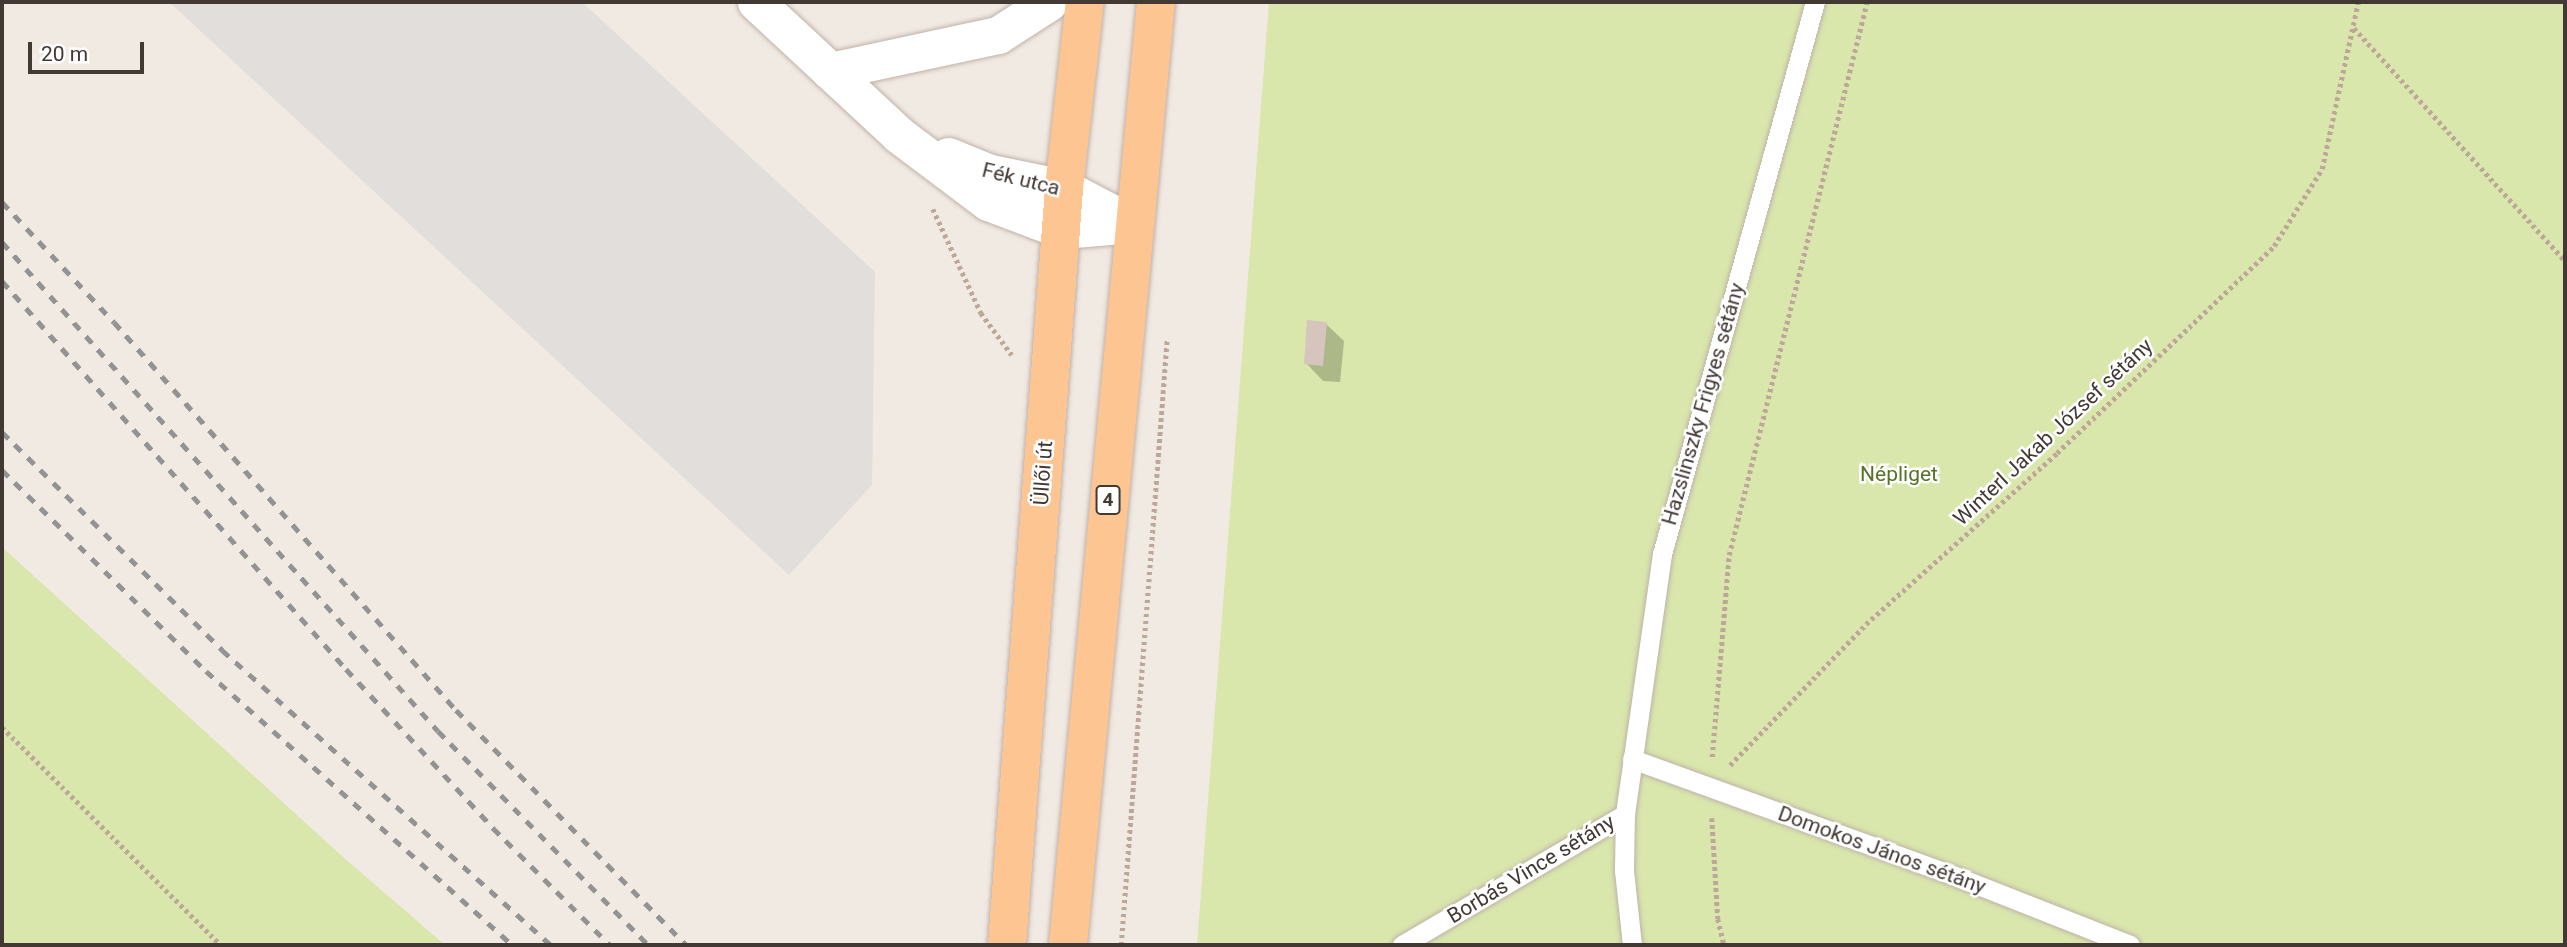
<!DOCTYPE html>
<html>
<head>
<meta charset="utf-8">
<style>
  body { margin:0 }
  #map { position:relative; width:2567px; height:947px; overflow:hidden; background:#f1eae3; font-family:Roboto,sans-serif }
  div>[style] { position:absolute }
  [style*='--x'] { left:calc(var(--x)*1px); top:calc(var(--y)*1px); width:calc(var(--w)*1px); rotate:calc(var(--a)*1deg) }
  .green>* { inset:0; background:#d9e6ac }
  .parking>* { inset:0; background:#e2dedc }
  .shadow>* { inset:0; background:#0003 }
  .building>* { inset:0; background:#d6c5bc }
  .path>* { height:4.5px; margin-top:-2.25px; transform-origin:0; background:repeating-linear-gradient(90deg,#bea798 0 3.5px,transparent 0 7px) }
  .roads { filter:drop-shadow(0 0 2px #c0b2a9) drop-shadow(0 0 2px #c0b2a9) }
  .lane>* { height:19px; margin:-9.5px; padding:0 9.5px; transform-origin:9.5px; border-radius:9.5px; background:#fff }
  .street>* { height:37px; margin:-18.5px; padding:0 18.5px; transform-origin:18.5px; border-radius:18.5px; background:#fff }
  .primary>* { height:38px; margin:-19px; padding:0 19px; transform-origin:19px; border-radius:19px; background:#fdc591 }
  .rail>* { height:5px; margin-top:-2.5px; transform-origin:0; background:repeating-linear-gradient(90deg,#939393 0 9px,transparent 0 18px) }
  span { translate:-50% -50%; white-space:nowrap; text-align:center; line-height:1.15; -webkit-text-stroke:5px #fff; paint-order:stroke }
  .shield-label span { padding:2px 5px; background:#fff; border:2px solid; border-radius:5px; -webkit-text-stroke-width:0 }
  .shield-label { font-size:19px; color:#433934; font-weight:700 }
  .street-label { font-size:21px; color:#433934 }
  .park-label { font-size:21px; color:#567328 }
  .frame { position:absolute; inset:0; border:4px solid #433934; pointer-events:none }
  .scale { position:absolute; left:28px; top:42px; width:116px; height:32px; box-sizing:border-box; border:4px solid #433934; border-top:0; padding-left:9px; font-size:21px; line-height:24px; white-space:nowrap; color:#433934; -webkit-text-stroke:5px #fff; paint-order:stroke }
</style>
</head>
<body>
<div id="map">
  <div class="green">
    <i style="clip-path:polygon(1269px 2px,2565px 2px,2565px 945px,1197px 945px)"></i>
    <i style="clip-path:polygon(2px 547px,343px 857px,445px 945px,2px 945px)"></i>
  </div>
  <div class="parking">
    <i style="clip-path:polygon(169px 2px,582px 2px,875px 272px,872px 485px,789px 575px)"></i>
  </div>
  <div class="shadow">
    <i style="clip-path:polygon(1326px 324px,1344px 341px,1340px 382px,1323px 381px,1306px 363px)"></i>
  </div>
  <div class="building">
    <i style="clip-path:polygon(1307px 320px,1327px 322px,1323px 366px,1304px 364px)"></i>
  </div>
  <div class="path">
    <i style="--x:2354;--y:28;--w:314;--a:47.8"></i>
    <i style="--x:933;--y:209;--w:115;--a:65.2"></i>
    <i style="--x:981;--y:313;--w:52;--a:53.6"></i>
    <i style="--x:2;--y:727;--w:309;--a:44.9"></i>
    <i style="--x:1712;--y:757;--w:203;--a:-85.2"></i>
    <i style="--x:1729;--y:555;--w:570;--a:-75.99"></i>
    <i style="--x:1730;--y:765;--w:196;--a:-46"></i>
    <i style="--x:1866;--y:624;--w:256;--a:-41.8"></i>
    <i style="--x:2057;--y:453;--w:300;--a:-43.6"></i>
    <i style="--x:2274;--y:246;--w:91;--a:-58.1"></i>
    <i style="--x:2322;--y:169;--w:171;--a:-77.8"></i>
    <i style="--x:1712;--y:818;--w:101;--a:86.6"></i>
    <i style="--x:1718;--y:919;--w:27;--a:77"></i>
    <i style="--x:1121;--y:945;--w:608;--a:-85.66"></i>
  </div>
  <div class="roads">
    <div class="lane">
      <i style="--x:1632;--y:759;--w:344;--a:19.9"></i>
      <i style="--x:1955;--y:876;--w:188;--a:21.5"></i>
      <i style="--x:1402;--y:945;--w:259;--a:-30.4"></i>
      <i style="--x:1632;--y:945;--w:75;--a:-96.1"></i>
      <i style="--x:1624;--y:870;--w:56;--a:-89"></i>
      <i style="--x:1625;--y:814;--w:263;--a:-81.9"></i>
      <i style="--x:1662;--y:554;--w:573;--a:-74.51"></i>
    </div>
    <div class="street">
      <i style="--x:756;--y:2;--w:195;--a:42.9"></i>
      <i style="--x:899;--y:135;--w:111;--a:37"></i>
      <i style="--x:988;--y:202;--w:79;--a:20.7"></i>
      <i style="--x:1062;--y:230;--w:71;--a:-4.8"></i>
      <i style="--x:830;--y:71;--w:172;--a:-12.1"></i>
      <i style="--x:998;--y:35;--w:61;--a:-32.9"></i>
      <i style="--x:948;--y:156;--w:45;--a:22"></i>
      <i style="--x:990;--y:173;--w:76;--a:11.5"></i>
      <i style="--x:1064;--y:188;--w:78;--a:27.6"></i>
    </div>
    <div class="primary">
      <i style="--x:1007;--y:945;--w:759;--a:-85.69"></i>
      <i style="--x:1064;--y:188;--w:187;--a:-83.6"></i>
      <i style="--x:1068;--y:945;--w:947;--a:-84.67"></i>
    </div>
  </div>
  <div class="rail">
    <i style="--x:2;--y:202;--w:164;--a:47"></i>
    <i style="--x:114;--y:322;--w:517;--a:48.61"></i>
    <i style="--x:456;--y:710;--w:329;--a:45.6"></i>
    <i style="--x:2;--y:242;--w:655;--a:48.28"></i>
    <i style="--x:438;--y:731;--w:300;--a:45.5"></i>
    <i style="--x:2;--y:281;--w:519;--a:48.44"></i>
    <i style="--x:346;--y:669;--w:217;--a:47.2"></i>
    <i style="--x:493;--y:828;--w:165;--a:45"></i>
    <i style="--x:2;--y:432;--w:310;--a:44.7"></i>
    <i style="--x:222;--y:650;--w:442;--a:41.9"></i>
    <i style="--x:2;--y:470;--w:286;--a:44.6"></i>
    <i style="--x:206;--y:671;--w:411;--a:41.8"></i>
  </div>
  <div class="shield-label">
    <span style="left:1108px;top:500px">4</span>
  </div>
  <div class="street-label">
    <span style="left:1021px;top:179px;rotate:14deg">Fék utca</span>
    <span style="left:1703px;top:404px;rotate:-74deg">Hazslinszky Frigyes sétány</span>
    <span style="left:2053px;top:432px;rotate:-43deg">Winterl Jakab József sétány</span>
    <span style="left:1043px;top:473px;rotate:-86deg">Üllői út</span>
    <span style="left:1882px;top:850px;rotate:20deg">Domokos János sétány</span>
    <span style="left:1531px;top:869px;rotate:-31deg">Borbás Vince sétány</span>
  </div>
  <div class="park-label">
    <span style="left:1899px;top:474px">Népliget</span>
  </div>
  <div class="frame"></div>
  <div class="scale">20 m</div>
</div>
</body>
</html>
